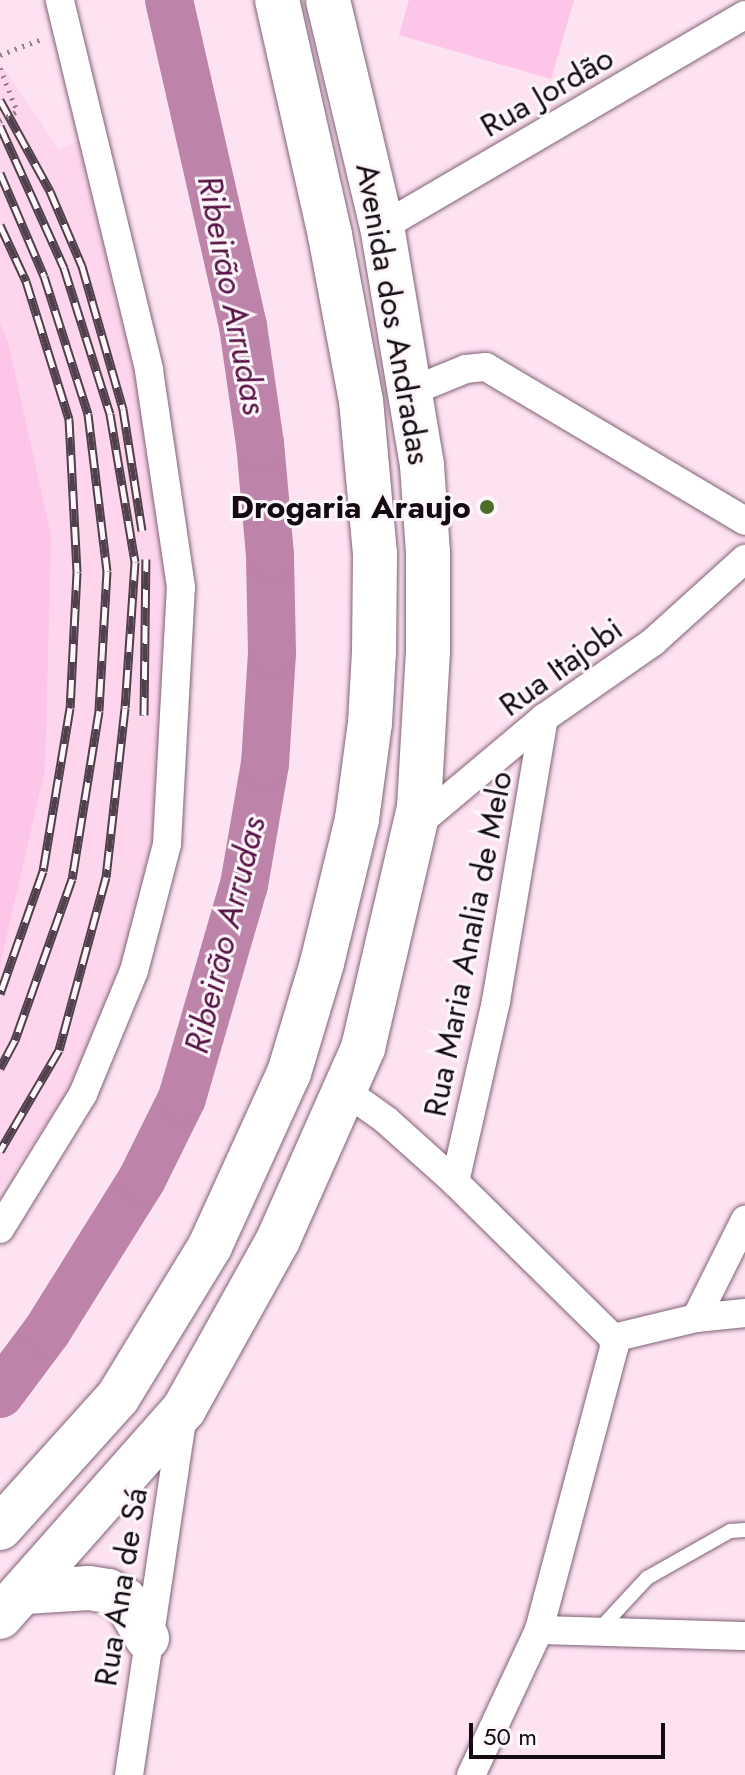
<!DOCTYPE html>
<html>
<head>
<meta charset="utf-8">
<style>
  body { margin:0 }
  #map { position:relative; width:745px; height:1775px; overflow:hidden; background:#fde2f2; font-family:Jost,sans-serif }
  div>[style] { position:absolute }
  [style*='--x'] { left:calc(var(--x)*1px); top:calc(var(--y)*1px); width:calc(var(--w)*1px); rotate:calc(var(--a)*1deg) }
  .built>* { inset:0; background:#fdd5ed }
  .green>* { inset:0; background:#fdc5e7 }
  .river>* { height:48px; margin:-24px; padding:0 24px; transform-origin:24px; border-radius:24px; background:#bd83a8 }
  .path>* { height:5px; margin-top:-2.5px; transform-origin:0; background:repeating-linear-gradient(90deg,#93808c 0 2px,transparent 0 8px) }
  .roads { filter:drop-shadow(0 0 2px #806375) drop-shadow(0 0 2px #806375) }
  .lane>* { height:14px; margin:-7px; padding:0 7px; transform-origin:7px; border-radius:7px; background:#fff }
  .street>* { height:28px; margin:-14px; padding:0 14px; transform-origin:14px; border-radius:14px; background:#fff }
  .primary>* { height:44px; margin:-22px; padding:0 22px; transform-origin:22px; border-radius:22px; background:#fff }
  .rail>* { height:9px; margin-top:-4.5px; transform-origin:0; background:repeating-linear-gradient(90deg,#fdf6fa 0 18px,#4f404a 0 36px); box-sizing:border-box; border-block:2px solid #4f404a }
  .path-bridge>* { height:5px; margin-top:-2.5px; transform-origin:0; background:repeating-linear-gradient(90deg,#93808c 0 2px,transparent 0 8px) }
  .dots>* { width:22px; height:22px; translate:-50% -50%; box-sizing:border-box; border:4px solid #fdf6fa; border-radius:50% }
  span { translate:-50% -50%; white-space:nowrap; text-align:center; line-height:1.15; -webkit-text-stroke:6px #fdf6fa; paint-order:stroke }
  .street-label { font-size:32px; color:#140a11 }
  .poi-label { font-size:32px; color:#140a11; font-weight:700 }
  .right { translate:-100% -50%; text-align:right }
  .water-label { font-size:34px; color:#581245; font-style:italic }
  .scale { position:absolute; left:469px; top:1723px; width:196px; height:36px; box-sizing:border-box; border:4px solid #140a11; border-top:0; padding-left:10px; font-size:24px; line-height:28px; white-space:nowrap; color:#140a11; -webkit-text-stroke:6px #fdf6fa; paint-order:stroke }
</style>
</head>
<body>
<div id="map">
  <div class="built">
    <i style="clip-path:polygon(0 63px,59px 149px,95px 134px,174px 549px,171px 804px,133px 945px,71px 1090px,0 1190px)"></i>
  </div>
  <div class="green">
    <i style="clip-path:polygon(409px 0,574px 0,551px 79px,399px 35px)"></i>
    <i style="clip-path:polygon(0 324px,8px 342px,51px 535px,45px 770px,0 965px)"></i>
  </div>
  <div class="river">
    <i style="--x:0;--y:1394;--w:79;--a:-53.3"></i>
    <i style="--x:47;--y:1331;--w:179;--a:-58"></i>
    <i style="--x:142;--y:1179;--w:90;--a:-63.7"></i>
    <i style="--x:182;--y:1098;--w:222;--a:-73.8"></i>
    <i style="--x:244;--y:885;--w:123;--a:-80.2"></i>
    <i style="--x:265;--y:764;--w:111;--a:-86.4"></i>
    <i style="--x:272;--y:653;--w:98;--a:-91.2"></i>
    <i style="--x:270;--y:555;--w:111;--a:-95.1"></i>
    <i style="--x:260;--y:444;--w:119;--a:-98.2"></i>
    <i style="--x:243;--y:326;--w:334;--a:-102.8"></i>
  </div>
  <div class="path">
    <i style="--x:0;--y:55;--w:47;--a:-21.1"></i>
    <i style="--x:0;--y:68;--w:46;--a:68.4"></i>
  </div>
  <div class="roads">
    <div class="lane">
      <i style="--x:597;--y:1632;--w:74;--a:-47.2"></i>
      <i style="--x:647;--y:1578;--w:95;--a:-29.5"></i>
      <i style="--x:730;--y:1531;--w:15;--a:-4"></i>
    </div>
    <div class="street">
      <i style="--x:382;--y:227;--w:420;--a:-30.3"></i>
      <i style="--x:412;--y:391;--w:58;--a:-22.2"></i>
      <i style="--x:466;--y:369;--w:20;--a:-6"></i>
      <i style="--x:486;--y:367;--w:301;--a:30.7"></i>
      <i style="--x:414;--y:827;--w:170;--a:-40"></i>
      <i style="--x:544;--y:718;--w:133;--a:-34.9"></i>
      <i style="--x:653;--y:642;--w:124;--a:-42.1"></i>
      <i style="--x:344;--y:1090;--w:52;--a:35.5"></i>
      <i style="--x:386;--y:1120;--w:93;--a:41.9"></i>
      <i style="--x:455;--y:1182;--w:222;--a:44.6"></i>
      <i style="--x:613;--y:1338;--w:10;--a:84"></i>
      <i style="--x:614;--y:1348;--w:292;--a:104.9"></i>
      <i style="--x:539;--y:1630;--w:160;--a:115.1"></i>
      <i style="--x:455;--y:1182;--w:186;--a:-77.2"></i>
      <i style="--x:496;--y:1001;--w:287;--a:-80.4"></i>
      <i style="--x:0;--y:1229;--w:158;--a:-58.4"></i>
      <i style="--x:83;--y:1094;--w:133;--a:-67.5"></i>
      <i style="--x:134;--y:971;--w:131;--a:-75.4"></i>
      <i style="--x:167;--y:844;--w:257;--a:-86.9"></i>
      <i style="--x:181;--y:587;--w:220;--a:-98.4"></i>
      <i style="--x:149;--y:369;--w:380;--a:-103.6"></i>
      <i style="--x:696;--y:1318;--w:110;--a:-63.4"></i>
      <i style="--x:613;--y:1338;--w:85;--a:-13.5"></i>
      <i style="--x:696;--y:1318;--w:49;--a:-5.8"></i>
      <i style="--x:539;--y:1630;--w:206;--a:1.7"></i>
      <i style="--x:129;--y:1775;--w:366;--a:-81.5"></i>
    </div>
    <div class="primary">
      <i style="--x:0;--y:1528;--w:176;--a:-48"></i>
      <i style="--x:118;--y:1397;--w:177;--a:-58.6"></i>
      <i style="--x:210;--y:1246;--w:190;--a:-65.5"></i>
      <i style="--x:289;--y:1073;--w:115;--a:-73.3"></i>
      <i style="--x:322;--y:963;--w:148;--a:-76.3"></i>
      <i style="--x:357;--y:819;--w:97;--a:-82.3"></i>
      <i style="--x:370;--y:723;--w:71;--a:-86.8"></i>
      <i style="--x:374;--y:652;--w:98;--a:-89.4"></i>
      <i style="--x:375;--y:554;--w:154;--a:-95.2"></i>
      <i style="--x:361;--y:401;--w:169;--a:-100.6"></i>
      <i style="--x:330;--y:235;--w:241;--a:-102.7"></i>
      <i style="--x:25;--y:1592;--w:64;--a:-3.6"></i>
      <i style="--x:89;--y:1588;--w:19;--a:9"></i>
      <i style="--x:108;--y:1591;--w:19;--a:28"></i>
      <i style="--x:125;--y:1600;--w:44;--a:59.9"></i>
      <i style="--x:0;--y:1617;--w:278;--a:-48.5"></i>
      <i style="--x:184;--y:1409;--w:193;--a:-60.9"></i>
      <i style="--x:278;--y:1240;--w:210;--a:-66.1"></i>
      <i style="--x:363;--y:1048;--w:247;--a:-76.9"></i>
      <i style="--x:419;--y:807;--w:156;--a:-86.7"></i>
      <i style="--x:428;--y:651;--w:98;--a:-90"></i>
      <i style="--x:428;--y:553;--w:88;--a:-93.9"></i>
      <i style="--x:422;--y:465;--w:241;--a:-99.5"></i>
      <i style="--x:382;--y:227;--w:233;--a:-103.4"></i>
    </div>
  </div>
  <div class="rail">
    <i style="--x:0;--y:100;--w:104;--a:61.2"></i>
    <i style="--x:50;--y:191;--w:82;--a:66.9"></i>
    <i style="--x:82;--y:266;--w:149;--a:74"></i>
    <i style="--x:123;--y:409;--w:123;--a:81.1"></i>
    <i style="--x:0;--y:126;--w:156;--a:65.7"></i>
    <i style="--x:64;--y:268;--w:153;--a:72.5"></i>
    <i style="--x:110;--y:414;--w:150;--a:80.4"></i>
    <i style="--x:135;--y:562;--w:146;--a:93.9"></i>
    <i style="--x:125;--y:708;--w:170;--a:96.4"></i>
    <i style="--x:106;--y:877;--w:179;--a:105.2"></i>
    <i style="--x:59;--y:1050;--w:117;--a:120.3"></i>
    <i style="--x:0;--y:173;--w:112;--a:66.9"></i>
    <i style="--x:44;--y:276;--w:145;--a:72.3"></i>
    <i style="--x:88;--y:414;--w:158;--a:83.1"></i>
    <i style="--x:107;--y:571;--w:140;--a:93.3"></i>
    <i style="--x:99;--y:711;--w:170;--a:99.1"></i>
    <i style="--x:72;--y:879;--w:171;--a:109.5"></i>
    <i style="--x:15;--y:1040;--w:32;--a:118"></i>
    <i style="--x:0;--y:225;--w:62;--a:65.1"></i>
    <i style="--x:26;--y:281;--w:145;--a:72.7"></i>
    <i style="--x:69;--y:419;--w:153;--a:87"></i>
    <i style="--x:77;--y:572;--w:136;--a:92.9"></i>
    <i style="--x:70;--y:708;--w:165;--a:99.4"></i>
    <i style="--x:43;--y:871;--w:130;--a:109.3"></i>
    <i style="--x:144;--y:715;--w:156;--a:-89.3"></i>
  </div>
  <div class="path-bridge">
    <i style="--x:0;--y:121;--w:20;--a:-30"></i>
  </div>
  <div class="dots">
    <i style="left:487px;top:507px;background:#4c6f27"></i>
  </div>
  <div class="street-label">
    <span style="left:547px;top:92px;rotate:-30deg">Rua Jordão</span>
    <span style="left:393px;top:314px;rotate:80deg">Avenida dos Andradas</span>
    <span style="left:561px;top:667px;rotate:-36deg">Rua Itajobi</span>
    <span style="left:468px;top:944px;rotate:-79deg">Rua Maria Analia de Melo</span>
    <span style="left:121px;top:1587px;rotate:-81deg">Rua Ana de Sá</span>
  </div>
  <div class="poi-label">
    <span class="right" style="left:471px;top:507px">Drogaria Araujo</span>
  </div>
  <div class="water-label">
    <span style="left:232px;top:295px;rotate:79deg">Ribeirão Arrudas</span>
    <span style="left:225px;top:935px;rotate:-76deg">Ribeirão Arrudas</span>
  </div>
  <div class="scale">50 m</div>
</div>
</body>
</html>
